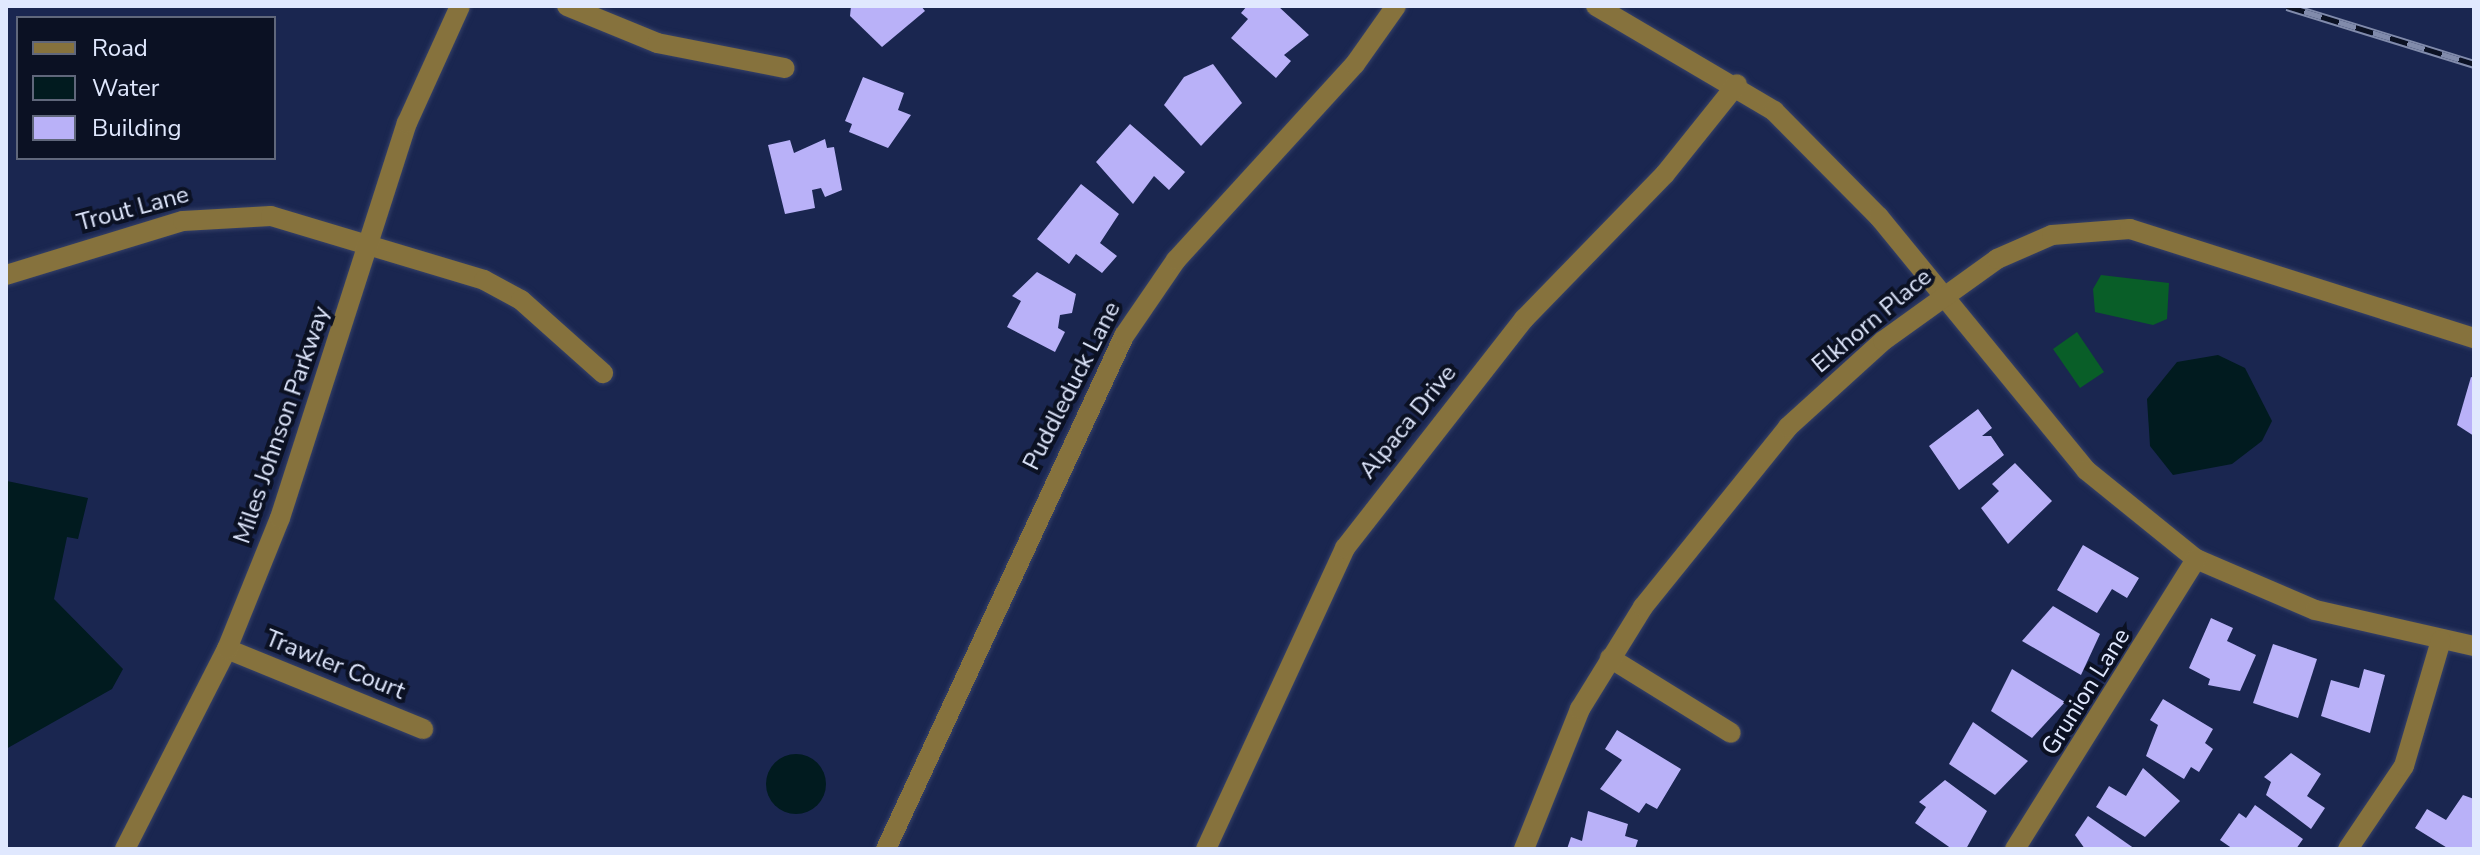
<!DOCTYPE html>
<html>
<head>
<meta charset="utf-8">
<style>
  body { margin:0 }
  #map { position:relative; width:2480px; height:855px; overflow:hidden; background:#1a2650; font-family:"Nunito Sans",sans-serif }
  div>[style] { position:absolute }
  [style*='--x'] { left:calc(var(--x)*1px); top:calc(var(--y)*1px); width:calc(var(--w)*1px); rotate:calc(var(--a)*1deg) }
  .green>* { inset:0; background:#095e28 }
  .water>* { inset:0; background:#011b1f }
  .round { border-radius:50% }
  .building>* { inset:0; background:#b9b1f8 }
  .roads { filter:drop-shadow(0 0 2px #364168) drop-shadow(0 0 2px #364168) }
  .minor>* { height:20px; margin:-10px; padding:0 10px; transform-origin:10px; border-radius:10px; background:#86723d }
  .rail>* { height:9px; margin-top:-4.5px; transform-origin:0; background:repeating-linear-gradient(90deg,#0b1123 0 18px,#818bab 0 36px); box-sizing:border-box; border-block:2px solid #818bab }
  span { translate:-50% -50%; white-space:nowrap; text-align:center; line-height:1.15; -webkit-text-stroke:8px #0b1123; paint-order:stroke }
  .street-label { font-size:24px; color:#e0e8fe }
  .frame { position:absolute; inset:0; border:8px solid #e0e8fe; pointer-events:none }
  .legend { position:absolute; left:16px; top:16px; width:260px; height:144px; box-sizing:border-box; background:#0b1123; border:2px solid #60677b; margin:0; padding:10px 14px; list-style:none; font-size:24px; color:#e0e8fe }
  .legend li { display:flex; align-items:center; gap:16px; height:40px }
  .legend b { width:40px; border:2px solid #60677b }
</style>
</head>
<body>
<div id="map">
  <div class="green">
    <i style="clip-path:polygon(2101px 275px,2169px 283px,2167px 319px,2153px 325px,2095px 312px,2093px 289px)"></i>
    <i style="clip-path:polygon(2077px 332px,2104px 372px,2080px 388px,2053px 349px)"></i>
  </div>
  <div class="water">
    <i style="clip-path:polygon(2218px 355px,2245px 368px,2272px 421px,2262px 441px,2232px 464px,2173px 475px,2150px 446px,2147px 399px,2177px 362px)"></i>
    <i style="clip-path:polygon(7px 481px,88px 498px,78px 539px,67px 537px,54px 599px,123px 669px,112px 689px,6px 749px)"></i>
    <i class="round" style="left:766px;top:754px;width:60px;height:60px"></i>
  </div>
  <div class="building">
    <i style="clip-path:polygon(851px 6px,921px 6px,925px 11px,882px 47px,850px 16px)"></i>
    <i style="clip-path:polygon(1247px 6px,1278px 6px,1309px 35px,1284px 55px,1291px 61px,1276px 78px,1231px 38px,1248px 19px,1241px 13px)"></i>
    <i style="clip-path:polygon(1213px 64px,1242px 103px,1201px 146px,1164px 105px,1184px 77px)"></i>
    <i style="clip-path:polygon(863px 77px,904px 93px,898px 110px,911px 115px,888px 148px,849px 132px,852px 124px,845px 121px)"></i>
    <i style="clip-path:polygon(1130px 124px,1185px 172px,1169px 190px,1154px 176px,1133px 204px,1096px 162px)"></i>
    <i style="clip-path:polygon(825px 139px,827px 148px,834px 147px,842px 190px,825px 197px,821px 188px,812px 190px,815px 208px,785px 214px,768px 145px,790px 140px,794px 153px)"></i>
    <i style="clip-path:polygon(1081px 184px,1119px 214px,1100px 243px,1117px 256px,1102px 273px,1076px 254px,1069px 264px,1037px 239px)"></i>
    <i style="clip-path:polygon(1037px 272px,1076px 294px,1072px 313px,1060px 315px,1058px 328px,1065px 332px,1055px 352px,1007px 327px,1021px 301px,1012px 296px)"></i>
    <i style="clip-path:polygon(2471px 377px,2474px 378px,2474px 436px,2457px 425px)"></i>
    <i style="clip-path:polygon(1978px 409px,1992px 428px,1982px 436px,1991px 436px,2004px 455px,1959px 490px,1929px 446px)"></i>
    <i style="clip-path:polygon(2015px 463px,2052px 501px,2008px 544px,1981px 508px,1999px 491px,1992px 484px)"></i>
    <i style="clip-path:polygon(2083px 545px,2139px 578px,2127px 598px,2112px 589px,2097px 613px,2057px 590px)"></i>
    <i style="clip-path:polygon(2053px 606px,2100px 634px,2081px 675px,2022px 641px)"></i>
    <i style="clip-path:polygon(2211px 618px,2233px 628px,2227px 641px,2256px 655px,2240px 691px,2208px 685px,2210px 679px,2189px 668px)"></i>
    <i style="clip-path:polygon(2273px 644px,2317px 659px,2298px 718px,2253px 703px)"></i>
    <i style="clip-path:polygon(2012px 669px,2065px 702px,2032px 738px,1991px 711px)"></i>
    <i style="clip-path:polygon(2364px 669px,2385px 675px,2370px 733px,2321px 716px,2331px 680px,2359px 688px)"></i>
    <i style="clip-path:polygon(2163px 699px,2213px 729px,2205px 743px,2213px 749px,2199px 772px,2191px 767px,2184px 779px,2146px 756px,2158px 725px,2150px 720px)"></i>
    <i style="clip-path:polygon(1973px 722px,2028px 761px,1995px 795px,1949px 764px)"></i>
    <i style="clip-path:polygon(1617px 730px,1681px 769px,1657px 809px,1646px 803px,1639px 813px,1600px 789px,1622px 760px,1605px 749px)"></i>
    <i style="clip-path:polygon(2291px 753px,2321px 774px,2307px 796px,2325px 808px,2311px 829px,2266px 795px,2271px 782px,2264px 777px)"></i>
    <i style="clip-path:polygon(2143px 768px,2180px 801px,2145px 837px,2096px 807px,2109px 786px,2126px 796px)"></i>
    <i style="clip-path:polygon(1945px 780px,1987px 811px,1966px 849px,1952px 849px,1915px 823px,1926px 807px,1919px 802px)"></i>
    <i style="clip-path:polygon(2463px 795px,2474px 799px,2474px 849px,2449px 849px,2415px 828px,2427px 809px,2446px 820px)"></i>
    <i style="clip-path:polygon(2255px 805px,2303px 839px,2296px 849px,2233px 849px,2220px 840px,2239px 813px,2246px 818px)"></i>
    <i style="clip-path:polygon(1588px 811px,1628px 824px,1625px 836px,1638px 840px,1635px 849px,1567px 849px,1571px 837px,1582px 841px)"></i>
    <i style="clip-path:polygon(2088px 816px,2135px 849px,2085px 849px,2075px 835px)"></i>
  </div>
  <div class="roads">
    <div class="minor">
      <i style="--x:567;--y:6;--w:97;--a:22.3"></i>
      <i style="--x:657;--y:43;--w:130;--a:11.1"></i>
      <i style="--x:1596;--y:6;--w:207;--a:30.5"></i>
      <i style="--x:1774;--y:111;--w:149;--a:45.3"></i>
      <i style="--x:1879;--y:217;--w:327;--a:50.7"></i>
      <i style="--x:2086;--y:470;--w:141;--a:39"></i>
      <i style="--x:2196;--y:559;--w:129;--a:23.2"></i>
      <i style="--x:2315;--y:610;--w:163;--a:12.8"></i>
      <i style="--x:6;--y:275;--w:185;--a:-17"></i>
      <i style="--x:183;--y:221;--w:88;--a:-3.3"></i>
      <i style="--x:271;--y:216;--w:222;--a:16.7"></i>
      <i style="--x:484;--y:280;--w:42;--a:28.4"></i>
      <i style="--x:521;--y:300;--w:110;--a:41.7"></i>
      <i style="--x:227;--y:649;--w:212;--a:22.2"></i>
      <i style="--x:1610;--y:658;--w:142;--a:31.8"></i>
      <i style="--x:125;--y:849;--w:225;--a:-63"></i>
      <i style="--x:227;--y:649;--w:141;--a:-68"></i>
      <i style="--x:280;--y:518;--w:415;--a:-72.2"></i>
      <i style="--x:407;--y:123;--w:128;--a:-65.6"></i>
      <i style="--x:886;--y:849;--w:566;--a:-65.11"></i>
      <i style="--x:1124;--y:336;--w:92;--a:-55.6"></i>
      <i style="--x:1176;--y:260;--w:265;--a:-47.6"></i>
      <i style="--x:1355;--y:64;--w:71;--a:-54.7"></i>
      <i style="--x:1206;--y:849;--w:332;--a:-65.2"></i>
      <i style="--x:1345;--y:548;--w:291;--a:-52"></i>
      <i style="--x:1524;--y:319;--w:202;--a:-45.8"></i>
      <i style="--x:1665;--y:174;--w:115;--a:-51.3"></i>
      <i style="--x:1524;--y:849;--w:151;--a:-68.2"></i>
      <i style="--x:1580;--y:709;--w:120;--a:-58.3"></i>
      <i style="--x:1643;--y:607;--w:231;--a:-51.1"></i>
      <i style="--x:1788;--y:427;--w:128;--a:-42.2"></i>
      <i style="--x:1883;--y:341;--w:140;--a:-35.7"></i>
      <i style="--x:1997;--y:259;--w:60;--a:-23.6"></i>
      <i style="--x:2052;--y:235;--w:78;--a:-4.4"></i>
      <i style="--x:2130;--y:229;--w:361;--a:17.6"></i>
      <i style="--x:2015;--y:849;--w:342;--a:-58"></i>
      <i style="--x:2348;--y:849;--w:100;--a:-56"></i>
      <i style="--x:2404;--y:766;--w:131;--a:-73.6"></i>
    </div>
  </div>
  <div class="rail">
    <i style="--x:2287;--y:6;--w:196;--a:17.2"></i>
  </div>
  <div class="street-label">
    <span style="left:133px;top:209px;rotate:-15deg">Trout Lane</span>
    <span style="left:1872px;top:321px;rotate:-40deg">Elkhorn Place</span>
    <span style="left:1072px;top:386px;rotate:-63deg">Puddleduck Lane</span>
    <span style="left:1408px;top:422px;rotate:-51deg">Alpaca Drive</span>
    <span style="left:282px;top:425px;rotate:-71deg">Miles Johnson Parkway</span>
    <span style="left:335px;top:665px;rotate:22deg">Trawler Court</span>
    <span style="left:2086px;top:692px;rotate:-58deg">Grunion Lane</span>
  </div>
  <div class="frame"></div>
  <ul class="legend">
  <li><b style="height:10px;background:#86723d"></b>Road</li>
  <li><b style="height:22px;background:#011b1f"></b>Water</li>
  <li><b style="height:22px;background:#b9b1f8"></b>Building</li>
  </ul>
</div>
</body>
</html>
